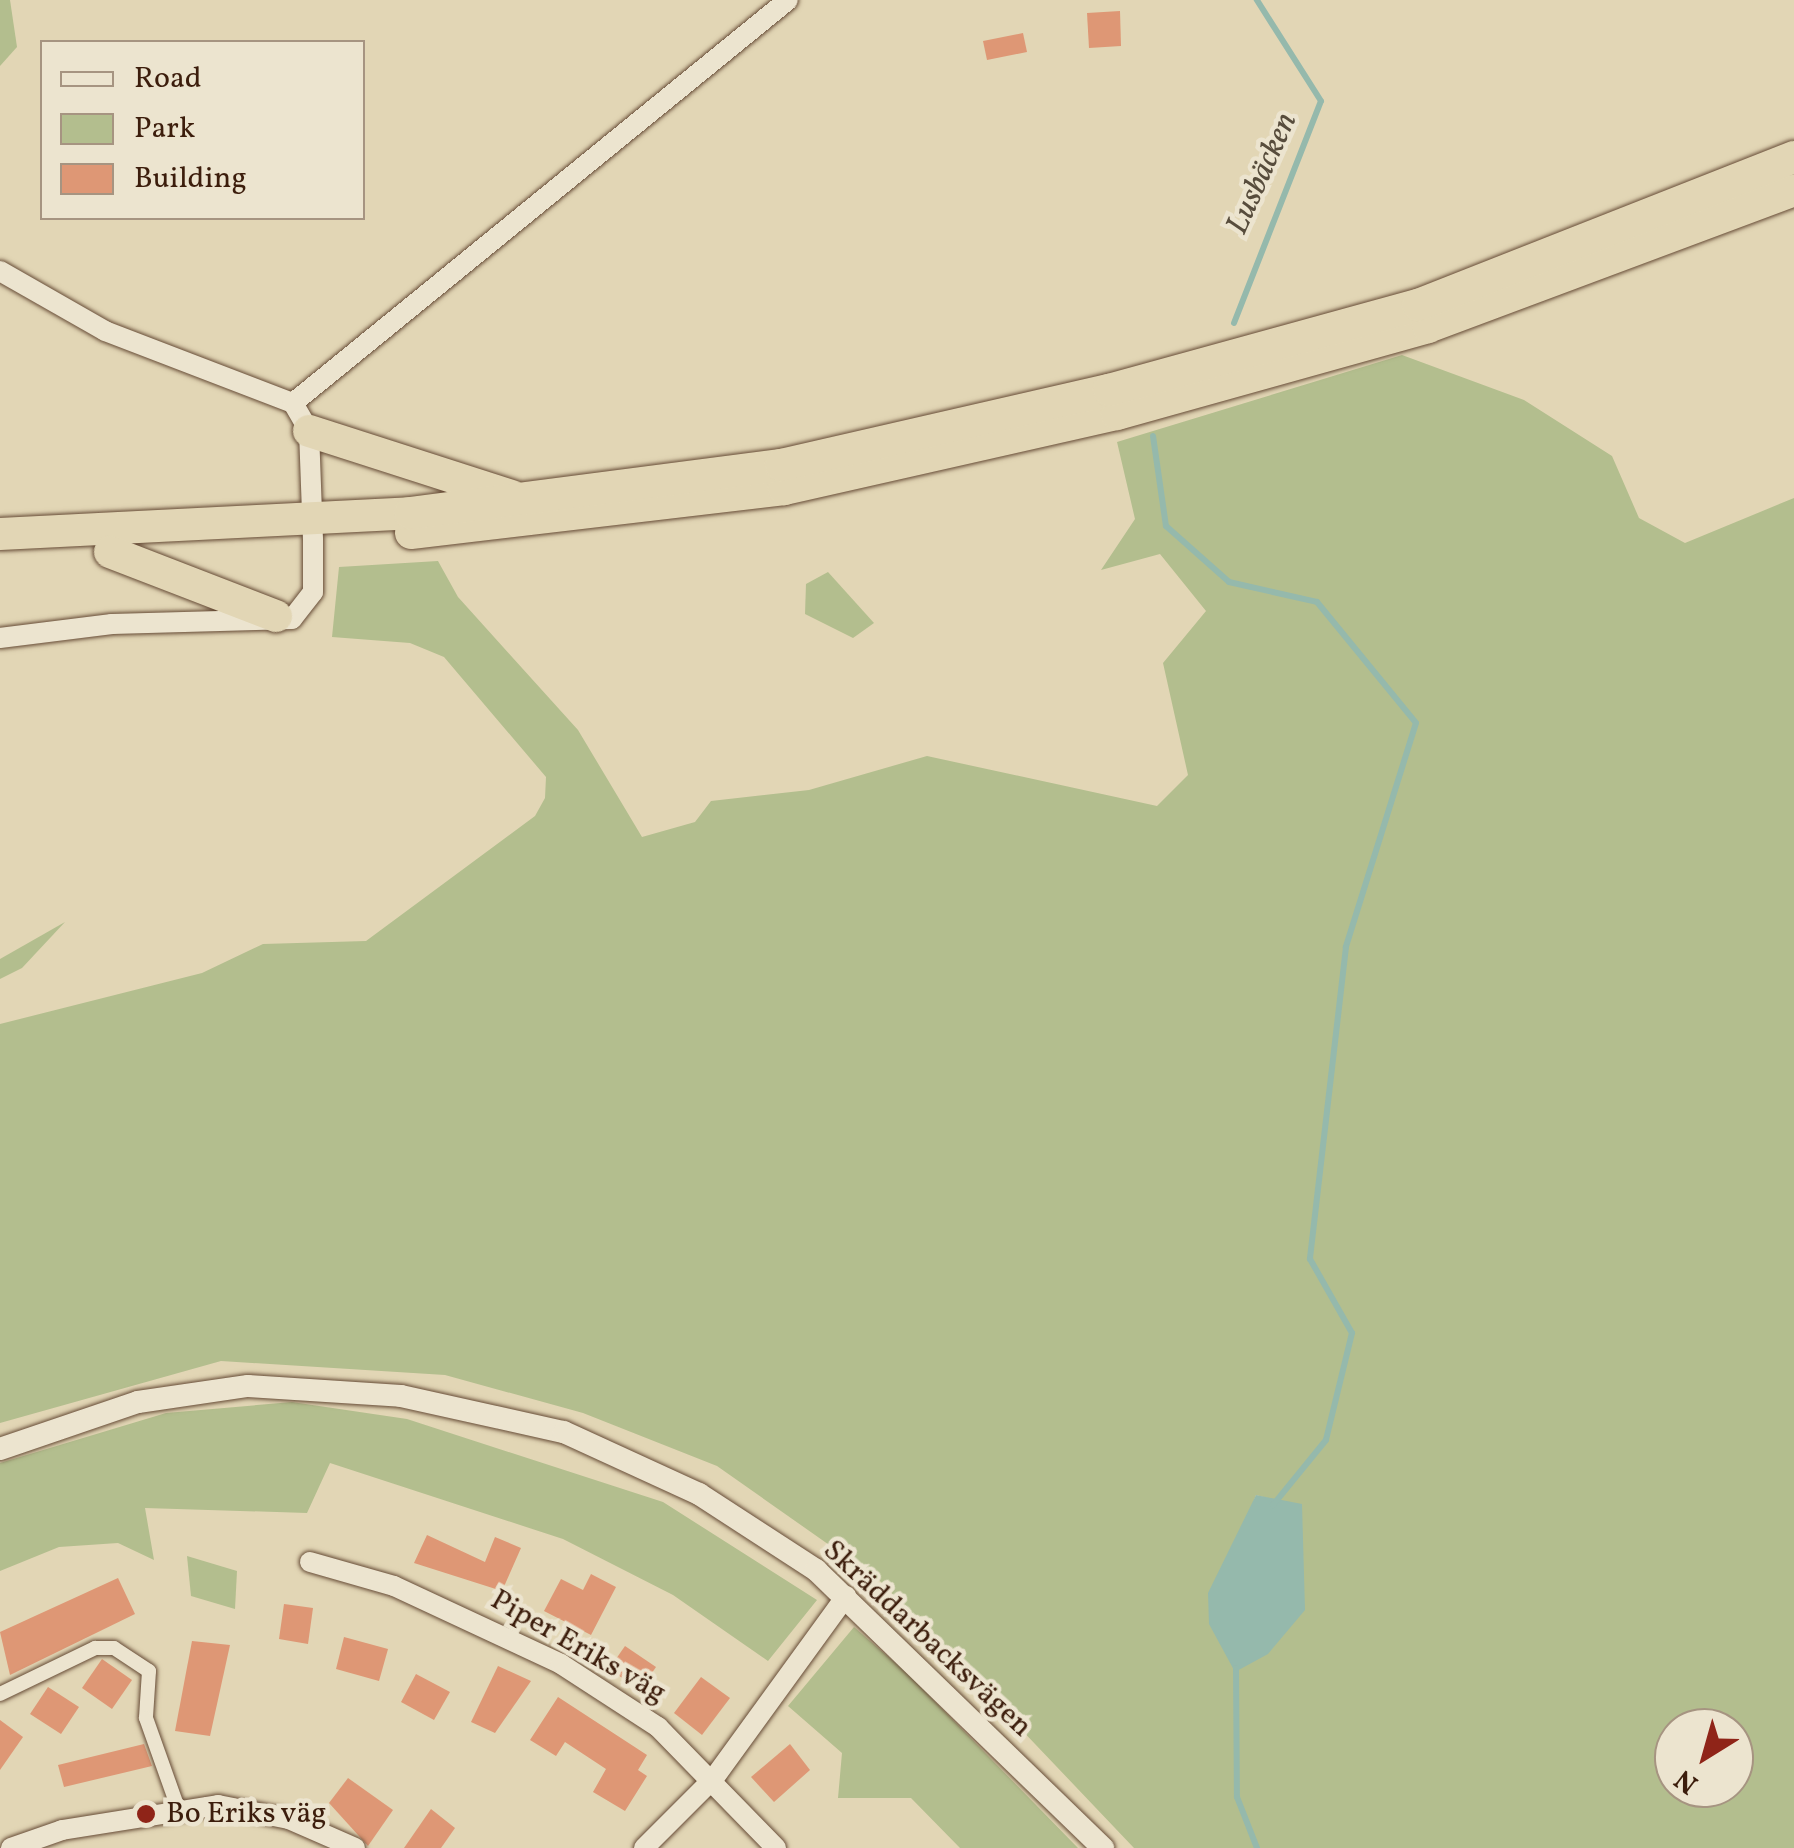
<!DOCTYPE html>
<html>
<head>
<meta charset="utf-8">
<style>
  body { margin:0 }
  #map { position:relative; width:1794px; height:1848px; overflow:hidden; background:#e2d6b5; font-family:Vollkorn,serif }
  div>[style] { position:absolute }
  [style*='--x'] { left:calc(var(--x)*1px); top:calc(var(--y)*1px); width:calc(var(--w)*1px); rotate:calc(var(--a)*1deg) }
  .green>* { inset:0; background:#b3be8e }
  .water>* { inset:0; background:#95b9ac }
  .stream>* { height:6px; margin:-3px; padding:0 3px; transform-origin:3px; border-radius:3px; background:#95b9ac }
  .building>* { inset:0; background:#de9775 }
  .roads { filter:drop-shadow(0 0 2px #664b36) drop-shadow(0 0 2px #664b36) }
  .pedestrian>* { height:14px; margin:-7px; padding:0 7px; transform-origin:7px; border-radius:7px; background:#ece4cf }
  .minor>* { height:20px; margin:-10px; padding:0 10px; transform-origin:10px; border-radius:10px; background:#ece4cf }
  .tertiary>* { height:22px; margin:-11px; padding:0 11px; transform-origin:11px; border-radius:11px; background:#ece4cf }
  .trunk>* { height:32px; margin:-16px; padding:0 16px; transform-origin:16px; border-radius:16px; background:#e2d6b5 }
  .dots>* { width:28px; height:28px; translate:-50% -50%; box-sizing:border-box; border:5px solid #ece4cf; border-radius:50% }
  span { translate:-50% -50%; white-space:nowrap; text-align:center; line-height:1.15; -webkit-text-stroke:9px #ece4cf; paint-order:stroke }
  .street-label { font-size:30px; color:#3c1d0c }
  .poi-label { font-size:30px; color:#3c1d0c }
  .left { translate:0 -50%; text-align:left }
  .water-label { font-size:32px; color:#574c3c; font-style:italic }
  .legend { position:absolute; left:40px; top:40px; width:325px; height:180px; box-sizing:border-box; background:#ece4cf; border:2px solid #a69481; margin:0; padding:12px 18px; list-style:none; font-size:30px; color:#3c1d0c }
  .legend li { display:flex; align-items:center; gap:20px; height:50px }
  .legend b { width:50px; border:2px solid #a69481 }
  .north { position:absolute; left:1654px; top:1708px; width:100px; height:100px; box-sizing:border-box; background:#ece4cf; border:2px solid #a69481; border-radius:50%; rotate:217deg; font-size:28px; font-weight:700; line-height:40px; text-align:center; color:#3c1d0c }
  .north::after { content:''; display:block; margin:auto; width:35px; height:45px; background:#8f2418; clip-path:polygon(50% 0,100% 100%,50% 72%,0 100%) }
</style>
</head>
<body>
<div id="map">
  <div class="green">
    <i style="clip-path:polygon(0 0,10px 0,17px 47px,0 66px)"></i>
    <i style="clip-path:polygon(evenodd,1402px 355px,1524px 400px,1612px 456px,1639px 518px,1685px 543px,1794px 498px,1794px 1848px,1134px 1848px,879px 1580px,717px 1466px,583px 1413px,445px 1375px,221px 1361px,0 1423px,0 1024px,202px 973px,263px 944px,366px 941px,535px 816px,545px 798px,546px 777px,444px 657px,410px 643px,332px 637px,339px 567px,438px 561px,458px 597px,578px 730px,642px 837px,695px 822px,711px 801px,809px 790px,927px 756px,1157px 806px,1188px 775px,1163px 663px,1206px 611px,1160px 554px,1101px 570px,1135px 519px,1117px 442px,1402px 355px,1256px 1495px,1275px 1500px,1208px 1593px,1230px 1562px,1256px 1495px,1402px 355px,1674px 1728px,1734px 1728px,1734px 1788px,1674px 1788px,1674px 1728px)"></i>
    <i style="clip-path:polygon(828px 572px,874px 623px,853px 638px,805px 614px,806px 584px)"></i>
    <i style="clip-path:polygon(65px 922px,22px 968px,0 979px,0 959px)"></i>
    <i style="clip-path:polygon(292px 1402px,407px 1419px,663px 1502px,817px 1600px,768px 1661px,673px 1595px,563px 1539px,330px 1463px,307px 1513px,145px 1508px,154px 1560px,118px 1543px,59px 1547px,0 1571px,0 1463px,166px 1413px)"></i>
    <i style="clip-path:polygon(187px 1556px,237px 1571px,235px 1609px,191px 1596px)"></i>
    <i style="clip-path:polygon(854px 1627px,908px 1674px,1078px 1848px,960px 1848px,911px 1798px,838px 1798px,842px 1753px,788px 1706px)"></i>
  </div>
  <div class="water">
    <i style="clip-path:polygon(1256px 1495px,1302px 1504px,1305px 1610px,1268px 1654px,1235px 1672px,1209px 1624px,1208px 1593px)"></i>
  </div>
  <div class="stream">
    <i style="--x:1234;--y:323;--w:238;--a:-68.6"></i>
    <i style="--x:1321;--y:101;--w:120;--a:-122.4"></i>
    <i style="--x:1153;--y:436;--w:91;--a:81.8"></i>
    <i style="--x:1166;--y:526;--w:84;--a:41.6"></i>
    <i style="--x:1229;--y:582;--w:90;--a:12.8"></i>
    <i style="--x:1317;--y:602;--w:156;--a:50.7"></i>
    <i style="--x:1416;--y:723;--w:235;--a:107.4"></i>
    <i style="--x:1346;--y:947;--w:314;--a:96.6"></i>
    <i style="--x:1310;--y:1259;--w:85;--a:60.4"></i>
    <i style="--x:1352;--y:1333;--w:110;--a:103.7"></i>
    <i style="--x:1326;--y:1440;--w:84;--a:129.2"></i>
    <i style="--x:1236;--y:1668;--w:129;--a:89.6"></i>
    <i style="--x:1237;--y:1797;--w:55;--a:68.6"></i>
  </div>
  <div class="building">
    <i style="clip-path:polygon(1120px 11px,1121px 46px,1089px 48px,1087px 13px)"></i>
    <i style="clip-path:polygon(1023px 33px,1027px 52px,987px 60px,983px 41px)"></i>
    <i style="clip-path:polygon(427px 1535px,485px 1562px,495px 1537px,521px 1548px,502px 1591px,414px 1563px)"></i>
    <i style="clip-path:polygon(591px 1574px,616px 1587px,591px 1635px,544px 1611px,561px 1579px,583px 1590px)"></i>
    <i style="clip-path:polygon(118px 1578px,135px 1614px,10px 1675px,0 1632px)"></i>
    <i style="clip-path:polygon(284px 1604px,313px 1608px,308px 1644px,279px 1639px)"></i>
    <i style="clip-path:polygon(344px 1637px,388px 1649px,379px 1681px,336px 1669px)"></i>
    <i style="clip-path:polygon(192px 1641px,230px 1645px,210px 1736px,175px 1731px)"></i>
    <i style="clip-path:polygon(625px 1646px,656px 1667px,640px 1690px,609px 1669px)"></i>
    <i style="clip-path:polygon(102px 1659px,132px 1680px,112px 1709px,82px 1688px)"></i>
    <i style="clip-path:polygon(498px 1666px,531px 1681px,495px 1733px,471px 1722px)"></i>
    <i style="clip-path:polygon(416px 1674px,450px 1692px,434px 1720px,401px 1702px)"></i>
    <i style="clip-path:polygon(701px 1677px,730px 1698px,702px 1735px,674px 1713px)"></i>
    <i style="clip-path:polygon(48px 1687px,79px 1707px,61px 1734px,30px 1714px)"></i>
    <i style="clip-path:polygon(558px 1697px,647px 1755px,638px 1770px,647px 1776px,625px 1811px,593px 1792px,606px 1769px,565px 1742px,556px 1756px,530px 1740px)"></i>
    <i style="clip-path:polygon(0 1720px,23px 1737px,0 1770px)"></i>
    <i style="clip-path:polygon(144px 1744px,152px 1766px,64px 1787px,58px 1765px)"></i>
    <i style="clip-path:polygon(790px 1744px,810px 1770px,774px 1802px,751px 1777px)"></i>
    <i style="clip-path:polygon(348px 1778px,393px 1810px,368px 1846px,329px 1803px)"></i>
    <i style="clip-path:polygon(431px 1809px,455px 1828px,441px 1848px,404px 1848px)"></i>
  </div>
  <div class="roads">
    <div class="pedestrian">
      <i style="--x:0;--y:1694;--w:106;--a:-25.8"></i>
      <i style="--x:95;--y:1648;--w:19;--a:0"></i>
      <i style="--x:114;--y:1648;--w:42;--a:33.3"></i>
      <i style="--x:149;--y:1671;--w:47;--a:93.7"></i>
      <i style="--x:146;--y:1718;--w:96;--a:70.4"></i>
    </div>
    <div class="minor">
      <i style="--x:0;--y:271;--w:121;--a:29.7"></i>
      <i style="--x:105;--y:331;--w:201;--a:21"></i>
      <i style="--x:293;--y:403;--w:32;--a:60"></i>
      <i style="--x:309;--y:431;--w:108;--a:87.9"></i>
      <i style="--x:313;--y:539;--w:53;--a:90"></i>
      <i style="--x:313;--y:592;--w:34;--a:128"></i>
      <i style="--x:292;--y:619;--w:180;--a:178.4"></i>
      <i style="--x:112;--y:624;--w:113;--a:172.9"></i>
      <i style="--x:293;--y:403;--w:638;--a:-39.15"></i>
      <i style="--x:310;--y:1562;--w:87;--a:15.9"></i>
      <i style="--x:394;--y:1586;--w:184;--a:25"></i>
      <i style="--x:561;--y:1664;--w:116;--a:33"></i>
      <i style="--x:658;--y:1727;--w:169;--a:45.7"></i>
      <i style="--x:11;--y:1848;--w:54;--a:-19.4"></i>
      <i style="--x:62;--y:1830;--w:158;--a:-9.1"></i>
      <i style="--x:218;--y:1805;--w:72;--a:11.2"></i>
      <i style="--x:289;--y:1819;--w:72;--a:23.7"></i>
      <i style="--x:644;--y:1848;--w:99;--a:-45"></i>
      <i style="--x:714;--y:1778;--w:225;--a:-54"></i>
    </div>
    <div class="tertiary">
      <i style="--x:0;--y:1449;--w:146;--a:-18.8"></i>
      <i style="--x:138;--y:1402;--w:111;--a:-8.3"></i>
      <i style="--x:248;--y:1386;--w:153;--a:3.7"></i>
      <i style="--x:401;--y:1396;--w:167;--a:12.5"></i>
      <i style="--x:564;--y:1432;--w:149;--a:24.7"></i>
      <i style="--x:699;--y:1494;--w:140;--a:33"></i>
      <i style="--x:816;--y:1570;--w:400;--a:44.1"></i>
    </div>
    <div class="trunk">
      <i style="--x:309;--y:431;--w:213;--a:17.8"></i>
      <i style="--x:411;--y:533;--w:376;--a:-6.7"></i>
      <i style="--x:784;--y:489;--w:341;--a:-12.7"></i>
      <i style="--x:1117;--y:414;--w:323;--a:-15.6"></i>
      <i style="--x:1428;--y:327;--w:391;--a:-20.5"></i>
      <i style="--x:0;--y:534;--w:411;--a:-2.9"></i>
      <i style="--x:410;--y:513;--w:374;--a:-7.4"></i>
      <i style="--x:781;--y:465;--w:336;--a:-12.9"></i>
      <i style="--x:1109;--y:390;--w:320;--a:-15.4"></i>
      <i style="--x:1418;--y:305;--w:404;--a:-21.5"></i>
      <i style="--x:110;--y:552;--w:178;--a:21.1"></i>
    </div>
  </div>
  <div class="dots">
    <i style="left:146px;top:1814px;background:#8f2418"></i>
  </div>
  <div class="street-label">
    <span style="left:927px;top:1639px;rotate:43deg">Skräddarbacksvägen</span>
    <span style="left:578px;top:1647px;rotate:30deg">Piper Eriks väg</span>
  </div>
  <div class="poi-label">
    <span class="left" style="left:166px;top:1814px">Bo Eriks väg</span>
  </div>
  <div class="water-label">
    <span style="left:1263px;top:174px;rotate:-66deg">Lusbäcken</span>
  </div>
  <ul class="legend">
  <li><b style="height:12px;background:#ece4cf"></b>Road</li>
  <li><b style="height:28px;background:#b3be8e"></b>Park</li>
  <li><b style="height:28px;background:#de9775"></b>Building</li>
  </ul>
  <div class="north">N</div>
</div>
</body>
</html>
